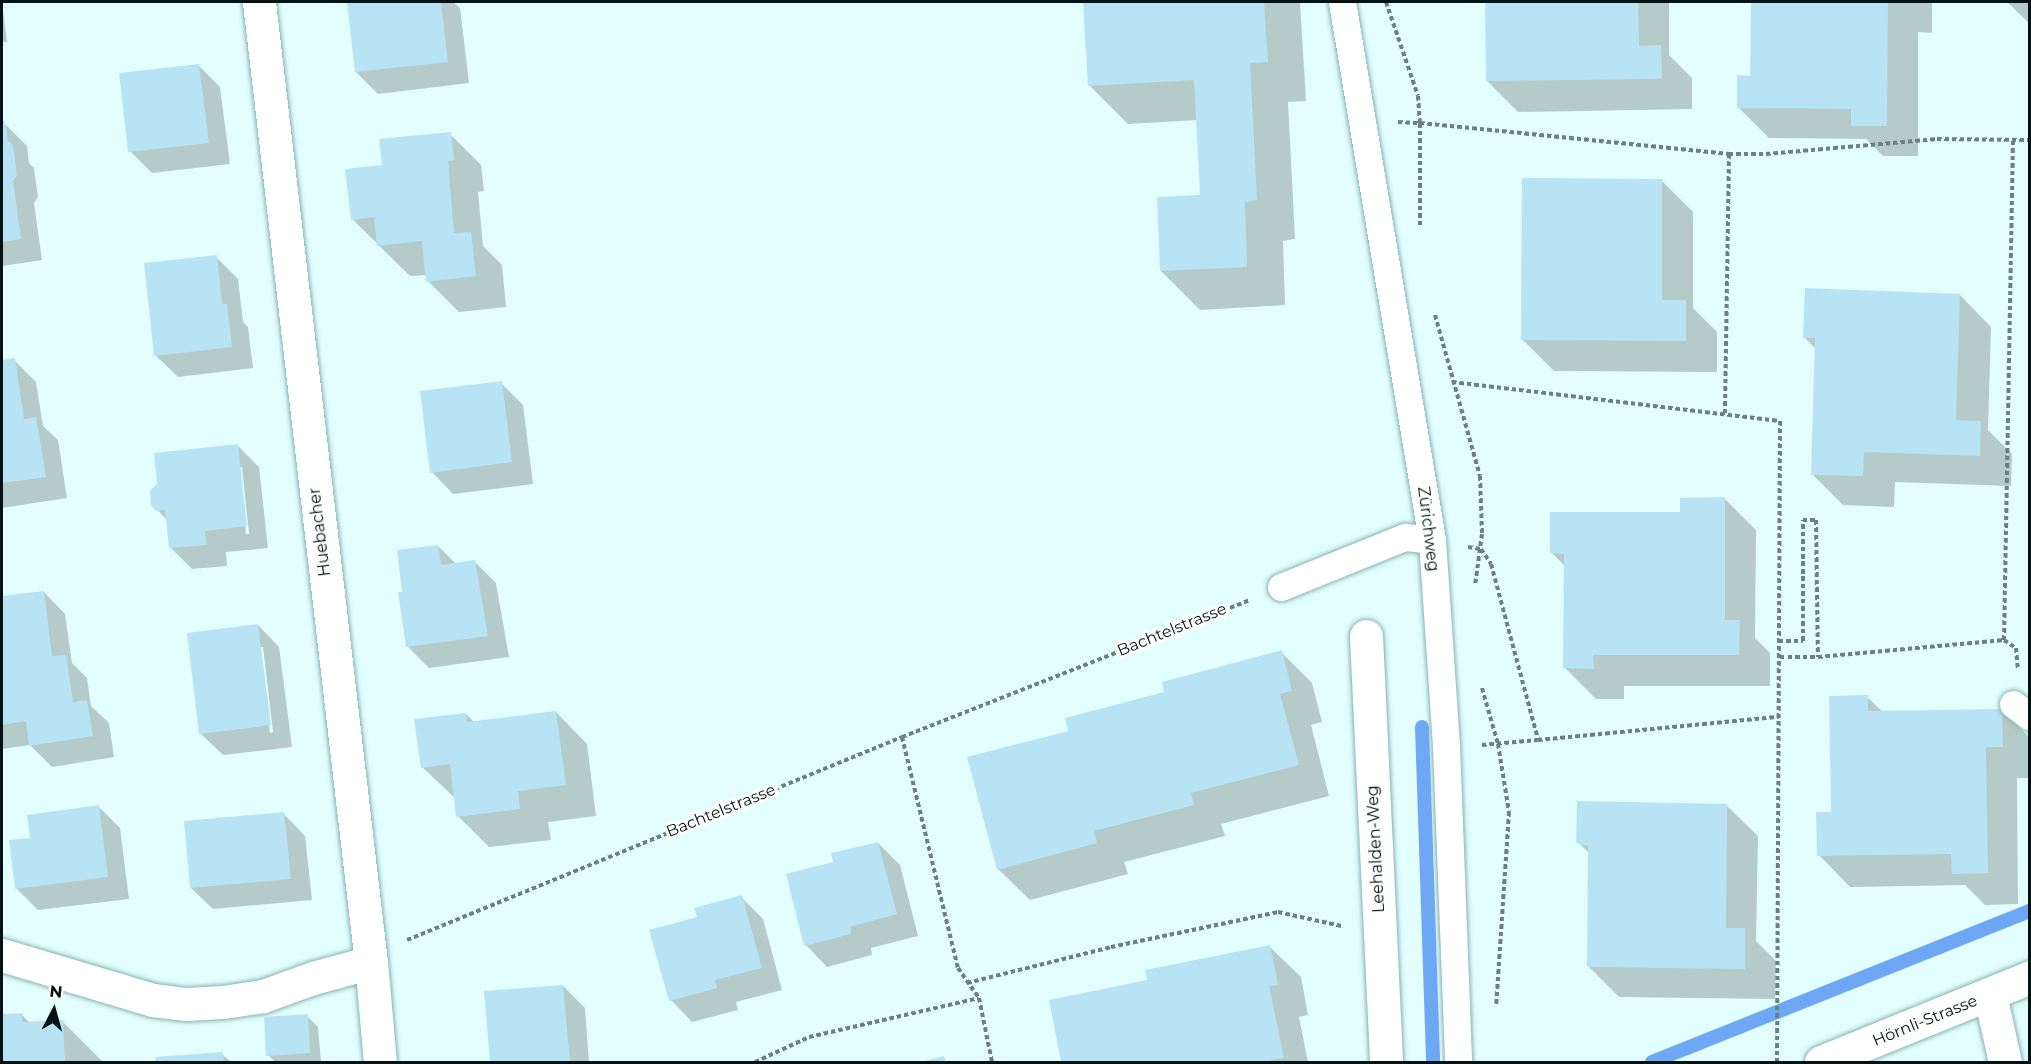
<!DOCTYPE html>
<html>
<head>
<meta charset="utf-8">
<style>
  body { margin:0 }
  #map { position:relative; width:2031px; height:1064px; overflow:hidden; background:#e2fefd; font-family:Montserrat,sans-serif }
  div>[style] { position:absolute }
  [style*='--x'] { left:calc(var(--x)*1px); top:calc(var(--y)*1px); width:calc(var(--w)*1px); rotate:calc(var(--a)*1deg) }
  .shadow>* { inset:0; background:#0003 }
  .stream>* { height:14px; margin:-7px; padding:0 7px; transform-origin:7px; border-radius:7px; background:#6ea8f5 }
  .building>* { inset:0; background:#b8e3f5 }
  .path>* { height:4px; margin-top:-2px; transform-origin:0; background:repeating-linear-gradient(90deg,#6b8180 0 4.5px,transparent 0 7.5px) }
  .roads { filter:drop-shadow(0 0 2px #86b3b3) drop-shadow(0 0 2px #86b3b3) }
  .service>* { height:27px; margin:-13.5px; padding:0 13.5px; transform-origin:13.5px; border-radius:13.5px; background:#fff }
  .minor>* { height:33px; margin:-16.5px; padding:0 16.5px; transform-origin:16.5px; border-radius:16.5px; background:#fff }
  span { translate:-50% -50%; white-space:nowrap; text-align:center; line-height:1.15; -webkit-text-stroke:6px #fff; paint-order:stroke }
  .street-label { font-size:16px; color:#031313 }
  .frame { position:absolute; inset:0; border:3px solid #031313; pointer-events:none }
  .north { position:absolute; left:24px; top:980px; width:60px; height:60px; -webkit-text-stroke:4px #fff; paint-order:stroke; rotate:6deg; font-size:16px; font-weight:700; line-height:24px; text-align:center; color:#031313 }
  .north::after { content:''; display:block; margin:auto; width:21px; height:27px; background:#031313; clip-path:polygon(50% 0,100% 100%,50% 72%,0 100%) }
</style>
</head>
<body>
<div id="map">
  <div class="shadow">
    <i style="clip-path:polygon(2px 2px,7px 42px,2px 42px)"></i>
    <i style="clip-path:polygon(348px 2px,453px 2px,460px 8px,469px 83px,378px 94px,356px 72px)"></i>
    <i style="clip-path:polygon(1085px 2px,1300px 2px,1306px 101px,1288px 102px,1295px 239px,1283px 241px,1285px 305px,1200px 310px,1161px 271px,1201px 197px,1198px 120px,1128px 124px,1089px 85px)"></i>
    <i style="clip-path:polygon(1486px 2px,1669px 2px,1669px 55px,1692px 78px,1692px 109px,1518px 112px,1487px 81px)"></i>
    <i style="clip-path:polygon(1752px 2px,1932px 2px,1932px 33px,1918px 32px,1918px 156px,1883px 156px,1866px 139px,1769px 138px,1738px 107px,1752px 78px)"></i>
    <i style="clip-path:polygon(2007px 2px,2030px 2px,2030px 24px)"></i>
    <i style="clip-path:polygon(198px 65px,220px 87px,230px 164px,152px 173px,130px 151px)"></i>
    <i style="clip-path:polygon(2px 121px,27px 146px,29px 163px,34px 168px,38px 197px,34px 203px,42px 260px,2px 266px)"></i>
    <i style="clip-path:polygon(450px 134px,481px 165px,484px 191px,478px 192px,483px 246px,502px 265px,506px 307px,459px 312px,428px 281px,427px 275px,410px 276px,352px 219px,384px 166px)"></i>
    <i style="clip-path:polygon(1662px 181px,1693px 212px,1693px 308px,1717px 332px,1717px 372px,1554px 371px,1523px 340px)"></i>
    <i style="clip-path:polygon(216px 257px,238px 279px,243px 322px,248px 327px,253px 368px,178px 377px,156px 356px)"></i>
    <i style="clip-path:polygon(1960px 295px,1991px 327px,1988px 430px,2012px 454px,2011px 486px,1895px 482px,1894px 507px,1843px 505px,1812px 474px,1816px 349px,1805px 338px)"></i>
    <i style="clip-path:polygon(14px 360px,36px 382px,43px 426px,58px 440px,67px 498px,2px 508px,2px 362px)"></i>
    <i style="clip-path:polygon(501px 383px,523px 405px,533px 484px,453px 494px,432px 472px)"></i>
    <i style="clip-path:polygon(evenodd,238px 446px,259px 467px,268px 548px,226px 552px,227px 566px,192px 569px,170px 547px,167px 520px,152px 504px,238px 446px,239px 467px,242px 467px,249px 534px,246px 534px,239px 467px)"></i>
    <i style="clip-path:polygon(1725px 499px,1756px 530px,1755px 638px,1770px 653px,1770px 686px,1624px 686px,1624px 699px,1596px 699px,1565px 668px,1565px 566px,1552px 553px)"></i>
    <i style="clip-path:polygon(438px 546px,456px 564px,475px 562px,496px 583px,509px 657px,429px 668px,407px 646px,404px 593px)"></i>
    <i style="clip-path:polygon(44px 592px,65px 614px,72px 663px,87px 678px,91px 706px,109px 723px,114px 757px,52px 767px,30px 745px,2px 749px,2px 598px)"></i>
    <i style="clip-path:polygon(evenodd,258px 625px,279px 647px,292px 747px,223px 755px,201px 734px,258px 625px,260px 647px,263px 647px,273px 732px,270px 733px,260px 647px)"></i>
    <i style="clip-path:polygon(1281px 652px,1312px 683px,1322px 722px,1311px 725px,1329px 796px,1221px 824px,1225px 836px,1124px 862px,1128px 874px,1030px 900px,998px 869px,1070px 732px)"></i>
    <i style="clip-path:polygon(1867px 697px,1883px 712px,2002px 711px,2030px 738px,2030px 778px,2017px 778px,2018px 904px,1985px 905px,1965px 885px,1850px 887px,1819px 855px)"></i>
    <i style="clip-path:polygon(556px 712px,587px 744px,596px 816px,548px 822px,551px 840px,489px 847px,458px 816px,455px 798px,422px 767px,466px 714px,474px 722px)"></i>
    <i style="clip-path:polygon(1726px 805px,1758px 836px,1756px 941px,1776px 961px,1775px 999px,1619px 997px,1588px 966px,1590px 854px,1578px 842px)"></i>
    <i style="clip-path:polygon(99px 807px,120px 828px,129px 899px,38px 910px,16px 888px,32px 839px)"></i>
    <i style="clip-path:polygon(284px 814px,305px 836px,312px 900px,213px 909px,191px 888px)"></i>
    <i style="clip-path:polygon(878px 843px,900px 865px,918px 936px,871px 948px,872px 955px,827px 967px,806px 945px,835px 863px)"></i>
    <i style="clip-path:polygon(741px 897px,763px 919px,782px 990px,736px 1002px,738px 1010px,692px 1022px,671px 1000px,699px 918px)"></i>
    <i style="clip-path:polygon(1269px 946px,1301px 977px,1308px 1015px,1299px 1017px,1308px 1062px,1063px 1062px,1051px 1001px,1149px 981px)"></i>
    <i style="clip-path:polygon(563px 986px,585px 1008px,589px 1062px,492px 1062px,486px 993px)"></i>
    <i style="clip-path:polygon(21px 1014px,30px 1023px,63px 1022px,103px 1062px,2px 1062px,2px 1015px)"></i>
    <i style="clip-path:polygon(307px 1016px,318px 1027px,321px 1062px,275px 1062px,268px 1055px)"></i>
    <i style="clip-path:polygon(222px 1054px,231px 1062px,157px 1062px,157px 1058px)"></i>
  </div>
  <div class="stream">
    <i style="--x:1422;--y:727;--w:335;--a:88.1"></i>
    <i style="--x:1652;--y:1062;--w:407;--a:-21.8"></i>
  </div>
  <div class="building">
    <i style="clip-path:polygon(347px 2px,441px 2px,448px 62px,355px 72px)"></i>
    <i style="clip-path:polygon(1083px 2px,1264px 2px,1268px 62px,1250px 63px,1257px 200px,1245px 202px,1247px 267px,1160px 271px,1157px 197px,1200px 195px,1194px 80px,1088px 86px)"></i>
    <i style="clip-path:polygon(1485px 2px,1638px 2px,1639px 46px,1661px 45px,1662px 79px,1486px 81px)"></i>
    <i style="clip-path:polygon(1751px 2px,1888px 2px,1887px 126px,1851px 126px,1851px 109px,1737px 108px,1737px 75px,1750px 76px)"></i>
    <i style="clip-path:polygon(199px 64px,209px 143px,128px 152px,119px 73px)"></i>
    <i style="clip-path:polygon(2px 119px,5px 122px,8px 141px,13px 145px,17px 175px,13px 181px,21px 239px,2px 242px)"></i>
    <i style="clip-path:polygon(451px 132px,454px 160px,448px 161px,454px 233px,471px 232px,476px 276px,426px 282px,422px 241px,377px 246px,374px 217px,351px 220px,345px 169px,382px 165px,379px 139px)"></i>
    <i style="clip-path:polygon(1522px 178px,1662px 179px,1662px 300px,1686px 300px,1686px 341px,1521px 340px)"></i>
    <i style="clip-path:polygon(217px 255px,222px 304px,227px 304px,232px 347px,154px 356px,144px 263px)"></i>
    <i style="clip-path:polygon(1805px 288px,1960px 294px,1956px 420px,1981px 421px,1980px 456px,1864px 452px,1863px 476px,1811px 475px,1815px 338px,1803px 338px)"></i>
    <i style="clip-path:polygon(15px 358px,24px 419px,36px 417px,46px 477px,2px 483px,2px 360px)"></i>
    <i style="clip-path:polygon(502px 381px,512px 462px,430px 473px,420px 391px)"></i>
    <i style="clip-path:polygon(238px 444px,247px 526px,205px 531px,206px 545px,169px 548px,165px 510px,156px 511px,151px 505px,150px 490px,157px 484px,154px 453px)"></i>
    <i style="clip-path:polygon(1725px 497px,1725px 620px,1740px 620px,1739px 655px,1593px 655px,1594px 669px,1563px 668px,1564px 554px,1550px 553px,1550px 512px,1680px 512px,1680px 498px)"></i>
    <i style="clip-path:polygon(438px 545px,441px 565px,475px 560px,488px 636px,406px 647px,398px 592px,402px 592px,397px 550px)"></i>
    <i style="clip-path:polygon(44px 591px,52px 656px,66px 655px,73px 702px,87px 700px,93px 736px,29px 746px,26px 721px,2px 725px,2px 596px)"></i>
    <i style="clip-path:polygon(258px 624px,271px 725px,199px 734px,187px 633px)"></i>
    <i style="clip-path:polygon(1282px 650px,1292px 691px,1280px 694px,1299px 765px,1191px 793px,1194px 805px,1094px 831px,1097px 843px,997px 870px,967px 757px,1068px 731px,1065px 718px,1164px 692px,1162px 682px)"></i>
    <i style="clip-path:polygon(1868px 695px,1868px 711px,2002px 709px,2003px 747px,1986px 747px,1988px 873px,1952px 874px,1951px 854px,1817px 856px,1816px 812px,1831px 812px,1829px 696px)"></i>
    <i style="clip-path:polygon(556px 711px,566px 785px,518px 791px,520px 809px,456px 817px,450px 764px,421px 768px,414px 719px,466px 713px,467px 722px)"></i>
    <i style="clip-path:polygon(1577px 801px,1727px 804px,1726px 928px,1745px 928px,1745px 969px,1587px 967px,1588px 846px,1576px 843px)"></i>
    <i style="clip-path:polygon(99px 805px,108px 877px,15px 889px,9px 840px,30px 838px,27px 815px)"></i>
    <i style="clip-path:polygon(284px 812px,291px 879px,190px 888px,184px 821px)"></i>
    <i style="clip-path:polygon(878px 842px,897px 914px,850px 927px,851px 934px,804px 946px,786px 874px,833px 862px,831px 853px)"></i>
    <i style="clip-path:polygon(742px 895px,762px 968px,715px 980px,717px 988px,669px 1001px,649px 930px,697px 917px,694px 908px)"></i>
    <i style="clip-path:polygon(1270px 945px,1278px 985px,1269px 986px,1284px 1058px,1262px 1062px,1061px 1062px,1049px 1000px,1147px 980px,1145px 970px)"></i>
    <i style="clip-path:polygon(563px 985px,570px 1062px,490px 1062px,484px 991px)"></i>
    <i style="clip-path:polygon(22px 1013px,22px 1022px,63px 1020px,65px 1062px,2px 1062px,2px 1014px)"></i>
    <i style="clip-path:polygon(308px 1014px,310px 1053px,266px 1056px,264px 1017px)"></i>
    <i style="clip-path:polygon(223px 1052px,224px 1062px,156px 1062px,155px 1057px)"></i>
    <i style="clip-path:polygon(944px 1056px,946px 1062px,921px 1062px)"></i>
  </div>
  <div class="path">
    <i style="--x:1386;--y:2;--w:99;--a:71.2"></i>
    <i style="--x:1418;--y:96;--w:27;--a:86"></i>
    <i style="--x:1420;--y:123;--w:311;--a:5.7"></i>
    <i style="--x:1729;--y:154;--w:260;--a:90.9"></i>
    <i style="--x:1398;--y:122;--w:22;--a:3"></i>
    <i style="--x:1420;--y:123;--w:102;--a:90"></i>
    <i style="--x:1729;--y:154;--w:37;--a:0"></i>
    <i style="--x:1766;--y:154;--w:172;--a:-5"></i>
    <i style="--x:1937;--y:139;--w:93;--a:0.6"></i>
    <i style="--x:1435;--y:315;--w:167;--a:74.4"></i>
    <i style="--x:1480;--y:476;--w:58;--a:88"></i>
    <i style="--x:1482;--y:534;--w:52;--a:97.7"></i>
    <i style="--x:1452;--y:382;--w:330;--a:6.8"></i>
    <i style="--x:1780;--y:421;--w:641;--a:90.27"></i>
    <i style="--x:1468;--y:547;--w:13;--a:9"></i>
    <i style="--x:1481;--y:549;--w:18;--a:56"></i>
    <i style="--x:1491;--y:564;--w:182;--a:75"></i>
    <i style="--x:1538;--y:740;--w:242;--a:-5.5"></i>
    <i style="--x:2004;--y:640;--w:14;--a:34"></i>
    <i style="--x:2016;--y:648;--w:22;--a:85"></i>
    <i style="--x:1779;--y:641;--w:24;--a:0"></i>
    <i style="--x:1803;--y:641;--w:121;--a:-90"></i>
    <i style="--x:1803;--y:520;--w:13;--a:0"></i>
    <i style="--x:1816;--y:520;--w:137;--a:89.2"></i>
    <i style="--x:1818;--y:657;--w:187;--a:-5.2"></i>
    <i style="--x:2004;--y:640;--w:500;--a:-88.97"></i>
    <i style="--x:1780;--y:657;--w:38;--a:0"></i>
    <i style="--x:1482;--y:688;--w:58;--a:74.1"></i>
    <i style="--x:1498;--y:744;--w:69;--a:80.8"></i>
    <i style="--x:1509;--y:812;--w:195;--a:93.8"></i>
    <i style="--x:902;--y:737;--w:238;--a:76.4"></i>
    <i style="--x:958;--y:968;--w:37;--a:55"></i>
    <i style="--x:979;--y:998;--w:65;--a:78.5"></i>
    <i style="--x:1482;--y:745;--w:56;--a:-5.1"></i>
    <i style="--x:407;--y:940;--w:535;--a:-22.3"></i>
    <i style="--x:902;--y:737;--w:373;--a:-21.5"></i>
    <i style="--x:967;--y:983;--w:148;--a:-14"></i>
    <i style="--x:1111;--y:947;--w:171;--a:-11.8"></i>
    <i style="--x:1278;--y:912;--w:65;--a:12.5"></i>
    <i style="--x:755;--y:1062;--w:60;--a:-24.8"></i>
    <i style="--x:809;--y:1037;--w:174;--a:-12.9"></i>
  </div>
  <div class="roads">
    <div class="service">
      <i style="--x:1342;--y:2;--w:545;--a:80.5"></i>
      <i style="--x:1432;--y:540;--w:206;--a:86.1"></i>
      <i style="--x:1446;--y:746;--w:316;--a:87.8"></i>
      <i style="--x:1281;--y:587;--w:134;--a:-22"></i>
      <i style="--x:1405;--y:537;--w:27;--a:6"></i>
      <i style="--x:2013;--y:704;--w:21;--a:37"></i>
    </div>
    <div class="minor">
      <i style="--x:259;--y:2;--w:967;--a:83.35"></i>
      <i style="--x:371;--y:962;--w:100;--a:84.9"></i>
      <i style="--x:1366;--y:636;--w:426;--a:87.3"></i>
      <i style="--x:2;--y:955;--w:158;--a:16.6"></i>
      <i style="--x:153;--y:1000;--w:33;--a:7"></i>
      <i style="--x:186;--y:1004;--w:37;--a:-3"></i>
      <i style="--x:223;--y:1002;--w:40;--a:-8.5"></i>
      <i style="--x:263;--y:996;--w:53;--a:-19.8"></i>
      <i style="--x:313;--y:978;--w:60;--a:-15.4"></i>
      <i style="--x:1990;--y:995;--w:69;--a:77.4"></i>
      <i style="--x:1821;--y:1062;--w:226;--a:-22.1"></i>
    </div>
  </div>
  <div class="street-label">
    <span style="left:1428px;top:529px;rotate:83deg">Zürichweg</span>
    <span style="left:320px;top:532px;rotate:-97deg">Huebacher</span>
    <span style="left:1172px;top:630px;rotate:-22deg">Bachtelstrasse</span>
    <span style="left:721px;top:811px;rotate:-22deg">Bachtelstrasse</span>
    <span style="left:1376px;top:849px;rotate:-93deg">Leehalden-Weg</span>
    <span style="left:1925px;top:1021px;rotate:-22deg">Hörnli-Strasse</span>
  </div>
  <div class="frame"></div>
  <div class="north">N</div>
</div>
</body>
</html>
